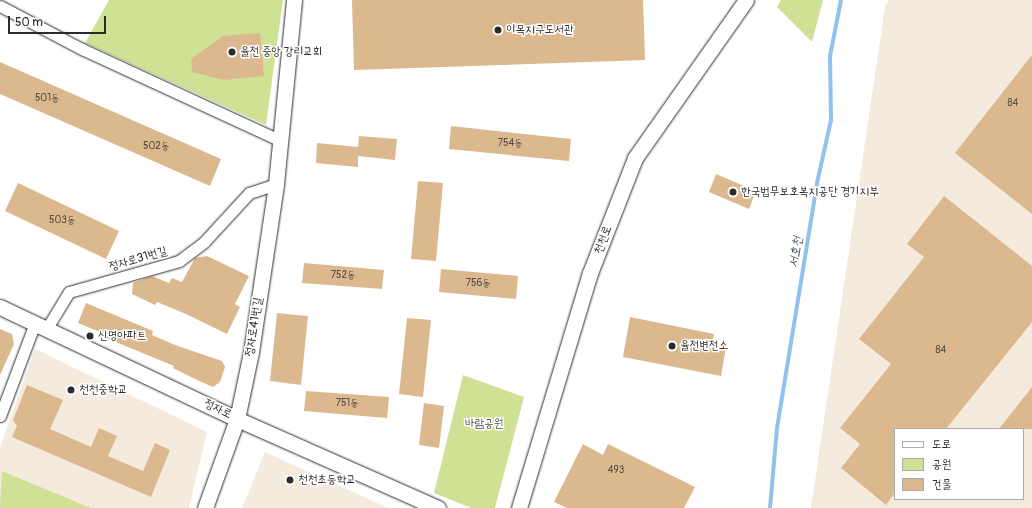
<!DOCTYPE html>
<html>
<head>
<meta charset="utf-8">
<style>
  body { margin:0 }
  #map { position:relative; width:1032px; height:508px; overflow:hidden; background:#fff; font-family:Pangolin,"Poor Story",sans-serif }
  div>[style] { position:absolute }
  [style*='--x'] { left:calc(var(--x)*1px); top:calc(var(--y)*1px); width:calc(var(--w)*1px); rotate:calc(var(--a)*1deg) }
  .built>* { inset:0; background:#f4eadd }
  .green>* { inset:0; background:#cee195 }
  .stream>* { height:4px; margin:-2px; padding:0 2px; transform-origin:2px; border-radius:2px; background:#92c1ed }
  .building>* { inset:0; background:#dcb88e }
  .roads { filter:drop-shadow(0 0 1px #2b2b2b) drop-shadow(0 0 1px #2b2b2b) }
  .street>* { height:11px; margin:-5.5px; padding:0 5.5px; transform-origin:5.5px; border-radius:5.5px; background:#fff }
  .secondary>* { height:15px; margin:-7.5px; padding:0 7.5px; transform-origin:7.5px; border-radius:7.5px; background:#fff }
  .dots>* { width:11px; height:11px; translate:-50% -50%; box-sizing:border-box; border:2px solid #fff; border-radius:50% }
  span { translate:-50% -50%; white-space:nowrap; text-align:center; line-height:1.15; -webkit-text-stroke:3px #fff; paint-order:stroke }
  .number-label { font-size:10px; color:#574e44 }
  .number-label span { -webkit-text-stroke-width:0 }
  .poi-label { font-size:12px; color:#2b2b2b }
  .left { translate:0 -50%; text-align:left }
  .street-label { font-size:12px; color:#2b2b2b }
  .park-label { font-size:12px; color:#545846 }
  .water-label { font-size:13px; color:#4a5865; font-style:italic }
  .legend { position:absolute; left:894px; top:428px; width:130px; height:72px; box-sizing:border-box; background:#fff; border:1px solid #aaa; margin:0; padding:5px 7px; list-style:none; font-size:12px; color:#2b2b2b }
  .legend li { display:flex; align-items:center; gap:8px; height:20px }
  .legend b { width:20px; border:1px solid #aaa }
  .scale { position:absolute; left:8px; top:16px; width:98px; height:18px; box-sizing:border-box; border:2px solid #2b2b2b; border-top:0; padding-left:5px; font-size:12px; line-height:14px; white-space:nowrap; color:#2b2b2b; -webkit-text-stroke:3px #fff; paint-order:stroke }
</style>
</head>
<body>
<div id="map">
  <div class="built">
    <i style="clip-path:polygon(evenodd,889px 0,1032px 0,1032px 508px,811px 508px,885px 7px,889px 0,895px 429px,1023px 429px,1023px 499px,895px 499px,895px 429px)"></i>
    <i style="clip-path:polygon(35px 349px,207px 432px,189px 508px,0 508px,0 448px)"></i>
    <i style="clip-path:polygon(265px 452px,388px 508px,242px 508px)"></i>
  </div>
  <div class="green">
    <i style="clip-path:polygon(109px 0,283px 0,266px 125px,85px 43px)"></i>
    <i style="clip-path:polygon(781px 0,823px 0,812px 42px,777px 7px)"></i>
    <i style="clip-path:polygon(463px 375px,524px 397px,495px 508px,471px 508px,434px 493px)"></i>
    <i style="clip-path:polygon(2px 471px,91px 508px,0 508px)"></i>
  </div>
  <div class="stream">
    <i style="--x:770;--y:508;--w:80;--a:-85"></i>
    <i style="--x:777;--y:428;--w:248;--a:-80.7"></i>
    <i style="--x:817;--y:183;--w:65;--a:-77.5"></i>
    <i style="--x:831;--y:120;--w:64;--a:-90.9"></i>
    <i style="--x:830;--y:56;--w:57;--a:-78.9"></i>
  </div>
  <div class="building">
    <i style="clip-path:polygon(352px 0,643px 0,645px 60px,354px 70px)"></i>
    <i style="clip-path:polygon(260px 33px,264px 76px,224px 80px,192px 72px,191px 59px,223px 36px)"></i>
    <i style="clip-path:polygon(1032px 55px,1032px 214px,955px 153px)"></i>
    <i style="clip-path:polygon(0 62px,221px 159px,210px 186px,0 94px)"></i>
    <i style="clip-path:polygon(451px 126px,571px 139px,569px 161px,449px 149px)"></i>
    <i style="clip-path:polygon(359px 136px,397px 139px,395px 160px,358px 156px,358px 167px,316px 163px,317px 143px,358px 147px)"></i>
    <i style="clip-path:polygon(716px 174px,756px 191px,749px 209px,709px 192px)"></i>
    <i style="clip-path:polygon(418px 181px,443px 183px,436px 261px,411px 259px)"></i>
    <i style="clip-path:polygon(18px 183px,119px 231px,106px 259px,5px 211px)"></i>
    <i style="clip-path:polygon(944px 196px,1032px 266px,1032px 322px,946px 429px,895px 429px,895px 493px,886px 505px,841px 468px,860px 444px,840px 428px,891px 364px,859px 339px,924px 257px,907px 244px)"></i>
    <i style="clip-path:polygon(207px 256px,249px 276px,235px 304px,240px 307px,227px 334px,186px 314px,157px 302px,155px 305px,132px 294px,133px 283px,152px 276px,169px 283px,172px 278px,182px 282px,195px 258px)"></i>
    <i style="clip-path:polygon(304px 263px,384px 270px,382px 289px,302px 283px)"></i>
    <i style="clip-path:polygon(441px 269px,518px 276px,516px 299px,439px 292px)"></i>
    <i style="clip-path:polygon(86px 303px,153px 331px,152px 335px,175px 345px,222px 361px,225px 367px,220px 382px,213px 387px,197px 380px,173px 368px,174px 366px,106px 338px,107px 335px,78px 323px)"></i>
    <i style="clip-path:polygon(277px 313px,308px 316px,301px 385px,270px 381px)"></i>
    <i style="clip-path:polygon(630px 317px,714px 334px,712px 344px,726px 347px,721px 376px,623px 357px)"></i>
    <i style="clip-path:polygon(407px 318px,431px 320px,423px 397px,399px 394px)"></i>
    <i style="clip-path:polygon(0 329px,12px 334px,14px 344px,0 375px)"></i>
    <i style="clip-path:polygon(27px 385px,63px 400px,50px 429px,91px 447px,99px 428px,117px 436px,108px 456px,143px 471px,155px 443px,170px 450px,151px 497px,12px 437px,17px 426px,13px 420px)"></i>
    <i style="clip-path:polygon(1032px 387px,1032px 429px,999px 429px)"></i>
    <i style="clip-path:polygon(306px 391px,389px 397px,387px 418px,304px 411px)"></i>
    <i style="clip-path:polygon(424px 403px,444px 406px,439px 448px,419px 445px)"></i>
    <i style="clip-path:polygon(583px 444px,603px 455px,608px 444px,695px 487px,684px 508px,567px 508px,554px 502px)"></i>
  </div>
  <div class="roads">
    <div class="street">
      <i style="--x:0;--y:6;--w:93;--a:27.7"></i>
      <i style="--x:82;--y:49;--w:217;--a:24.8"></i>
      <i style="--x:47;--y:328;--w:42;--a:-58.6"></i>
      <i style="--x:69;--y:292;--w:114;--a:-15.7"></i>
      <i style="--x:179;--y:261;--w:31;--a:-37"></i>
      <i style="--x:204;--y:242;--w:67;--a:-47.4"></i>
      <i style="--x:249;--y:193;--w:28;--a:-18"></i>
      <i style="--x:0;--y:416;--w:99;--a:-69.4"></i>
    </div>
    <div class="secondary">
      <i style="--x:0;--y:307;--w:262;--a:25.3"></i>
      <i style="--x:237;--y:419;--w:220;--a:23.9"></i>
      <i style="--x:205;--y:508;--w:95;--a:-70.2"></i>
      <i style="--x:237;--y:419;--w:68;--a:-78.2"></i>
      <i style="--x:251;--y:352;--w:170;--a:-81.5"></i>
      <i style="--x:276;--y:184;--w:185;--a:-84.4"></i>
      <i style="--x:519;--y:508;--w:245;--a:-73.2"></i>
      <i style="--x:590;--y:273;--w:123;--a:-68.6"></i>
      <i style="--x:635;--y:158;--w:193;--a:-54.9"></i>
    </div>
  </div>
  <div class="dots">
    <i style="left:498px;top:30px;background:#2b2b2b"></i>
    <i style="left:232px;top:52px;background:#2b2b2b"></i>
    <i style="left:733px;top:192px;background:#2b2b2b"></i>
    <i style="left:90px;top:336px;background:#2b2b2b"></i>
    <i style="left:672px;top:346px;background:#2b2b2b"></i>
    <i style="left:71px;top:390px;background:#2b2b2b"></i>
    <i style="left:290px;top:480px;background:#2b2b2b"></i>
  </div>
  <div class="number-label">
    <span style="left:47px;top:99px">501동</span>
    <span style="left:1013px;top:104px">84</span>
    <span style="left:510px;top:144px">754동</span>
    <span style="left:156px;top:147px">502동</span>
    <span style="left:62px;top:221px">503동</span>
    <span style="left:343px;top:276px">752동</span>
    <span style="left:478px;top:284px">756동</span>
    <span style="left:941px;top:351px">84</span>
    <span style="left:347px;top:404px">751동</span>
    <span style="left:616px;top:471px">493</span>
  </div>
  <div class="poi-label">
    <span class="left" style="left:506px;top:30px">이목지구도서관</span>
    <span class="left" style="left:240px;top:52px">율전 중앙 강리교회</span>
    <span class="left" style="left:741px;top:192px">한국법무보호복지공단 경기지부</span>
    <span class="left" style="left:98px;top:336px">신명아파트</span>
    <span class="left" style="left:680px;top:346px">율전변전소</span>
    <span class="left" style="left:79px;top:390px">천천중학교</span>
    <span class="left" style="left:298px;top:480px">천천초등학교</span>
  </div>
  <div class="street-label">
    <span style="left:603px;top:240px;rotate:-69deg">천천로</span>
    <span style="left:138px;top:259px;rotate:-16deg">정자로31번길</span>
    <span style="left:254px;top:327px;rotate:-81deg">정자로41번길</span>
    <span style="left:218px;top:409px;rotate:26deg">정자로</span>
  </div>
  <div class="park-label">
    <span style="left:484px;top:424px">바람공원</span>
  </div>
  <div class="water-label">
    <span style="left:796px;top:252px;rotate:-81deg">서호천</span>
  </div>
  <ul class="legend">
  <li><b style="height:5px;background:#fff"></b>도로</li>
  <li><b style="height:11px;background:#cee195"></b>공원</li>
  <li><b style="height:11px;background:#dcb88e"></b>건물</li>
  </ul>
  <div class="scale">50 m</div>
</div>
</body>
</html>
